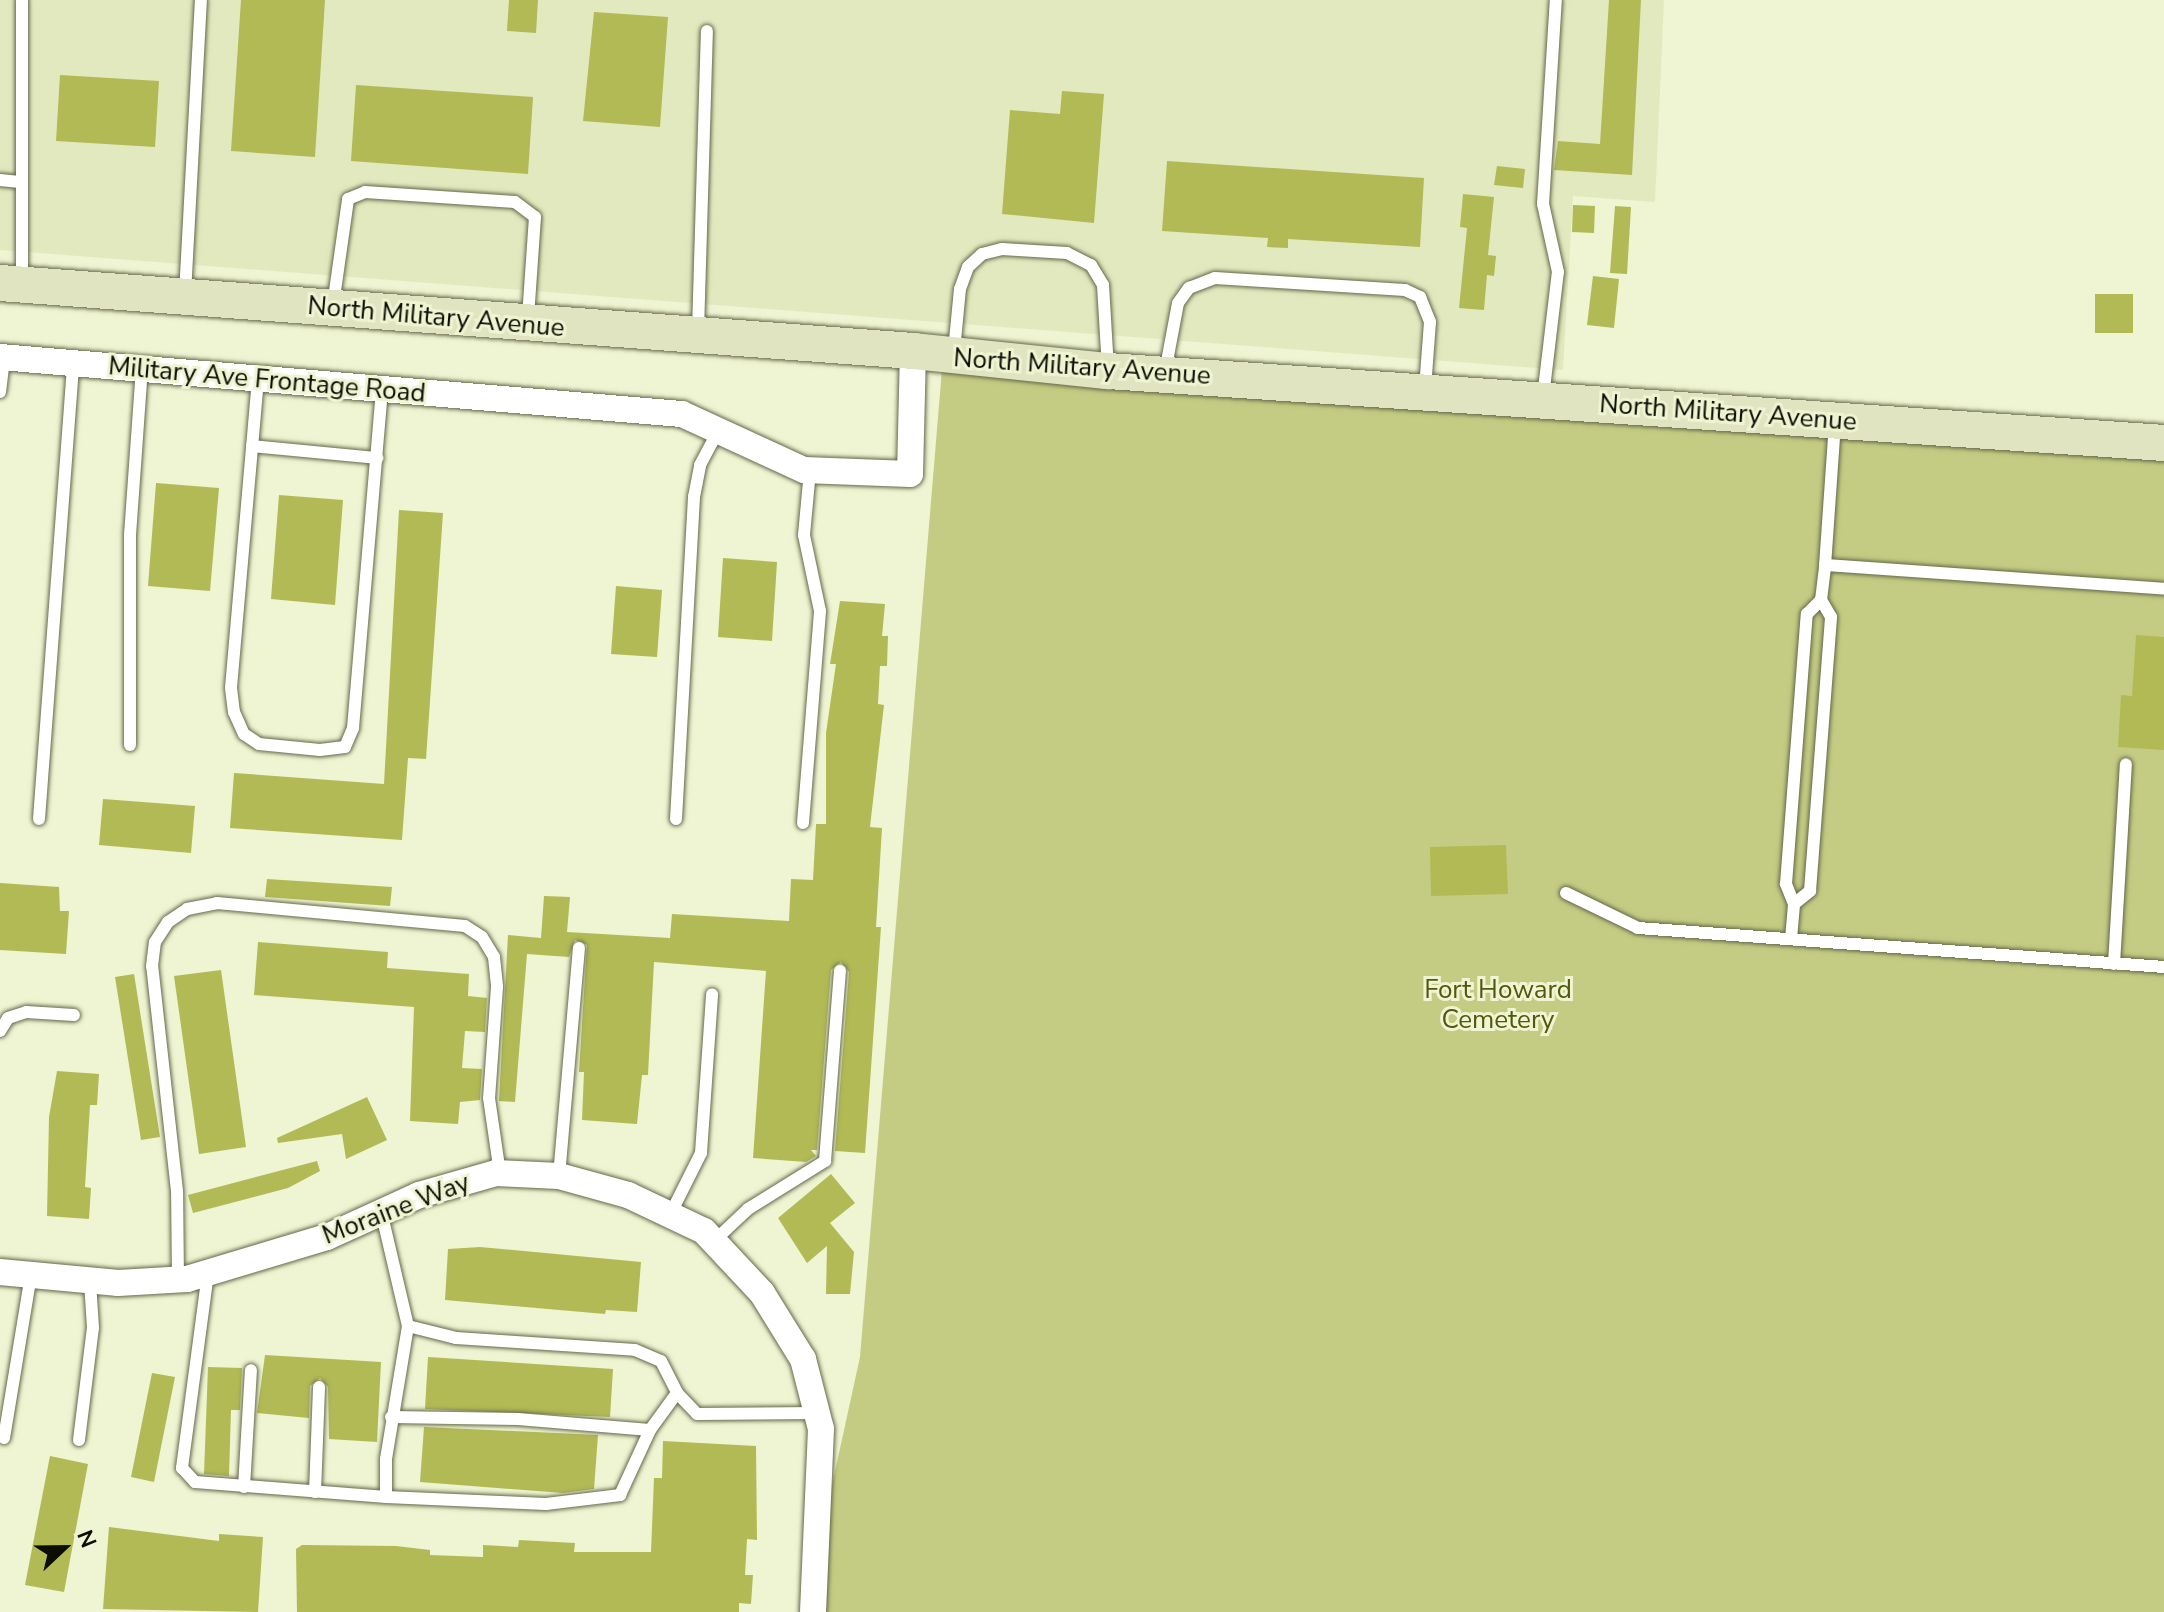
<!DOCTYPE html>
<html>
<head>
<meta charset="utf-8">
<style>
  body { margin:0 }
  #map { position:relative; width:2164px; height:1612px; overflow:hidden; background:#eff4d2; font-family:"Nunito Sans",sans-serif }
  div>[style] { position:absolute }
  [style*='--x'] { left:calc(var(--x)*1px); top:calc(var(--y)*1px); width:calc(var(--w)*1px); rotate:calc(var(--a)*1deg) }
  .built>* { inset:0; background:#e3e9bf }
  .green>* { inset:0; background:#c4cc83 }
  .building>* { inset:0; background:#b1ba55 }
  .roads { filter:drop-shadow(0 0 2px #65684a) drop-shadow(0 0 2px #65684a) }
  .service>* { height:12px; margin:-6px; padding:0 6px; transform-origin:6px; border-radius:6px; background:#fff }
  .minor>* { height:26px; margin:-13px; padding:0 13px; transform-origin:13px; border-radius:13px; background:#fff }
  .secondary>* { height:36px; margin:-18px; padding:0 18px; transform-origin:18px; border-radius:18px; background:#e1e4c0 }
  span { translate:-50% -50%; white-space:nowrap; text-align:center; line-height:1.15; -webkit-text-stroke:6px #eff4d2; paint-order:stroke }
  .street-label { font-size:26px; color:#0c0d03 }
  .park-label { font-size:26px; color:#54580d }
  .north { position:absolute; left:24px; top:1508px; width:80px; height:80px; -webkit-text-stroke:6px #eff4d2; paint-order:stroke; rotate:68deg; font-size:22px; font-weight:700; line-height:32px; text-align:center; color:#0c0d03 }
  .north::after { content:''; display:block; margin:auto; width:28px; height:36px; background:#0c0d03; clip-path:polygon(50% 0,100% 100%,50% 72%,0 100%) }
</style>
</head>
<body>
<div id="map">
  <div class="built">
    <i style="clip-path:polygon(0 0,1664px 0,1655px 202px,1573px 196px,1563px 370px,0 250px)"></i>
  </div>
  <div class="green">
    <i style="clip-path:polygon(943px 357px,2164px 443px,2164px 1612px,813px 1612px,820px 1540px,860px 1357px)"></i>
  </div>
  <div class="building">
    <i style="clip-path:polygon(241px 0,325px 0,315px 157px,231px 151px)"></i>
    <i style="clip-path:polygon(509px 0,538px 0,536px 33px,507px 31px)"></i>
    <i style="clip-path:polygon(1609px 0,1641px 0,1632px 175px,1554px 170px,1558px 141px,1600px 144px)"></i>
    <i style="clip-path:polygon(594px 12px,668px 17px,660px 127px,583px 121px)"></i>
    <i style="clip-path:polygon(60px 75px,159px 81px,155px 147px,56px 141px)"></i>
    <i style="clip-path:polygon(356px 85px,533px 97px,528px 174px,351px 161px)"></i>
    <i style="clip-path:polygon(1062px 91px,1104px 94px,1094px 223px,1002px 214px,1010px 110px,1060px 114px)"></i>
    <i style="clip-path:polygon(1167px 161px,1424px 178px,1420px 247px,1288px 239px,1288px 248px,1267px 247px,1268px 238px,1162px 231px)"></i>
    <i style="clip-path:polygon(1497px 166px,1525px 169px,1523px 188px,1494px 185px)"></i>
    <i style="clip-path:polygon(1463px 194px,1494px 197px,1488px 255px,1496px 256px,1494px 276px,1487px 275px,1484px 310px,1459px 308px,1467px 228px,1460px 227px)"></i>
    <i style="clip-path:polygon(1573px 205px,1595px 206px,1594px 233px,1572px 232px)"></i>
    <i style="clip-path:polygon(1615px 206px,1631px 207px,1627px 274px,1610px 273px)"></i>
    <i style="clip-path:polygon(1593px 276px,1619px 279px,1614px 328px,1587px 325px)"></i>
    <i style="clip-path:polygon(2095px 294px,2133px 294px,2133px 333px,2095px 333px)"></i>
    <i style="clip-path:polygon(156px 483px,219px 488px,210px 591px,148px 586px)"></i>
    <i style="clip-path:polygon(279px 495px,343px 500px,335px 605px,271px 599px)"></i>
    <i style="clip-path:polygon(399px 510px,443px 513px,426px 759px,408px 758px,402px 840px,230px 828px,234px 773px,384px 784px)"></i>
    <i style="clip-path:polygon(723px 558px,777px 562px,772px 641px,718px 637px)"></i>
    <i style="clip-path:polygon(616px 586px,662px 590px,657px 657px,611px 654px)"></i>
    <i style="clip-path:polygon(840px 601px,885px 604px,882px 636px,888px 636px,887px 666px,880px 666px,878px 704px,884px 705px,870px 827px,882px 828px,876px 927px,881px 927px,865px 1153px,835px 1151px,849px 972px,841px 962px,831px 970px,817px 1150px,811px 1150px,816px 1156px,806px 1162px,753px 1158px,766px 971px,654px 962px,648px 1075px,642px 1075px,637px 1124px,582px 1120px,584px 1072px,579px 1072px,587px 945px,575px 940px,569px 957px,527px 954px,515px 1102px,499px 1101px,508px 935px,541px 938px,544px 896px,570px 897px,567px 932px,670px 938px,672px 914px,789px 921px,791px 879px,813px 880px,816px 824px,826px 824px,826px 733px,836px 664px,830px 664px)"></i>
    <i style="clip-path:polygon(2136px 635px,2164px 637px,2164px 750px,2118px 747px,2121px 695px,2132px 696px)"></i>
    <i style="clip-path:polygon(103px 799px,195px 806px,191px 853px,99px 845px)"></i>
    <i style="clip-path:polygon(1506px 845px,1508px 894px,1431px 896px,1430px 847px)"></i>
    <i style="clip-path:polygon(267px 879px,392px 887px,390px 906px,265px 897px)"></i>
    <i style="clip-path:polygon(0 883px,59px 887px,60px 911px,69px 911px,66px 954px,0 950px)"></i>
    <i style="clip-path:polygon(258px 942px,388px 952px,387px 968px,469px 974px,468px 996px,487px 998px,485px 1032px,465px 1031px,462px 1068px,482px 1069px,480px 1100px,460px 1102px,458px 1124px,410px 1121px,414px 1007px,254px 995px)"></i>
    <i style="clip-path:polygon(221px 970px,246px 1147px,199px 1154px,174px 976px)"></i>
    <i style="clip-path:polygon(134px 974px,160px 1137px,141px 1140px,115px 977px)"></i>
    <i style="clip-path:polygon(57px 1071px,99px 1074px,97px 1105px,90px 1105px,85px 1187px,91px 1188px,89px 1219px,47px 1216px,49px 1117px)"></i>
    <i style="clip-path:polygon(367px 1097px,387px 1140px,346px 1159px,342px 1134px,278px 1143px,277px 1138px)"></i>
    <i style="clip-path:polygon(317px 1161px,320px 1171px,288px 1188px,193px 1213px,188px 1195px)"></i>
    <i style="clip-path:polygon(831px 1174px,855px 1203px,830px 1223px,854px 1252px,850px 1294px,826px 1294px,827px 1246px,807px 1263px,778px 1218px)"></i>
    <i style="clip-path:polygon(480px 1247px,641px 1262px,637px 1312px,606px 1310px,605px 1314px,445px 1300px,448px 1249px)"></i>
    <i style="clip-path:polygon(265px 1355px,381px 1362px,377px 1442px,329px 1439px,328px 1387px,320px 1378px,310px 1386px,309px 1418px,257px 1413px)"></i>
    <i style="clip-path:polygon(428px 1357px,613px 1369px,610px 1417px,425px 1409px)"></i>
    <i style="clip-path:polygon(208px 1367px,242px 1368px,240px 1410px,231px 1410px,229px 1476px,204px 1474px)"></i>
    <i style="clip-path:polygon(152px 1373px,175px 1377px,154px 1482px,131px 1477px)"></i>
    <i style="clip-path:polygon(424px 1427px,598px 1435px,594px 1489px,563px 1493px,420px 1482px)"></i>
    <i style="clip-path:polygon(663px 1441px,756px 1446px,757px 1540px,747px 1539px,745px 1575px,753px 1575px,751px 1604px,739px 1603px,739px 1612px,297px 1612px,296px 1549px,302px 1545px,396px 1546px,430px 1550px,430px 1555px,483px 1557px,483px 1545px,518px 1547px,519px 1540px,575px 1543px,574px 1552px,651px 1552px,654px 1478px,662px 1478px)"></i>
    <i style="clip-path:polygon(50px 1456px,88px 1464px,64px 1592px,25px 1585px)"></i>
    <i style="clip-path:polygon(109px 1527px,219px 1541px,219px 1534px,263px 1537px,258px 1612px,103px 1609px)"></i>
  </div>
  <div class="roads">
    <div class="service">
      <i style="--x:0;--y:180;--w:20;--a:6"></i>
      <i style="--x:22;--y:281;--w:281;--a:-90"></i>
      <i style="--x:185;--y:294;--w:294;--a:-86.9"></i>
      <i style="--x:333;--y:305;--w:107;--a:-81.9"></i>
      <i style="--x:348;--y:199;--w:18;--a:-22"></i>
      <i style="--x:365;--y:192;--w:150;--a:3.8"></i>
      <i style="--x:515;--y:202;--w:25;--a:37"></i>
      <i style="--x:535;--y:217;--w:100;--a:94"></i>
      <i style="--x:698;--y:331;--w:300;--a:-88.3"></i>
      <i style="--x:954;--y:351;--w:62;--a:-84.5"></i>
      <i style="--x:960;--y:289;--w:23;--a:-70"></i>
      <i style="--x:968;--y:267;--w:19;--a:-43"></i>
      <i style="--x:982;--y:254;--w:21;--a:-14"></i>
      <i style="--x:1002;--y:249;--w:65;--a:3.5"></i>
      <i style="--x:1067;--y:253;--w:27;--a:27"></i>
      <i style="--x:1091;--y:265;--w:23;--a:59"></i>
      <i style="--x:1103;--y:285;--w:84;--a:86.6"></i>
      <i style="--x:1165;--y:372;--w:70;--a:-79.3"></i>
      <i style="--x:1178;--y:303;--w:19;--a:-54"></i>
      <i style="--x:1189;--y:288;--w:28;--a:-21"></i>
      <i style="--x:1215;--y:278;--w:190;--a:3.6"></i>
      <i style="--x:1405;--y:290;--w:17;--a:25"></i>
      <i style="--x:1420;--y:297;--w:27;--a:68"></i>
      <i style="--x:1430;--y:322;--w:66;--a:94.3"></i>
      <i style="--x:258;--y:379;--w:310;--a:95"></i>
      <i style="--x:231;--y:688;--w:24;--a:83"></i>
      <i style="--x:234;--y:712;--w:24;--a:66"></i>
      <i style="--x:244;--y:734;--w:18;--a:34"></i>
      <i style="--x:259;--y:744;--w:61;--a:5.6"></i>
      <i style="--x:320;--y:750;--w:25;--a:-7"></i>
      <i style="--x:345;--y:747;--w:21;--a:-67"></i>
      <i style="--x:353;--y:728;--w:340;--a:-85.1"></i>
      <i style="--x:0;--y:392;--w:34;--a:-83"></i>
      <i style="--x:1543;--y:397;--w:126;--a:-83.2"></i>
      <i style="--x:1558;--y:272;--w:70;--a:-102.4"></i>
      <i style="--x:1543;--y:204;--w:204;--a:-86.4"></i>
      <i style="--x:1835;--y:423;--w:142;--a:94"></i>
      <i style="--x:1825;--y:565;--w:340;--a:4"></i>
      <i style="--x:252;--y:446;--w:126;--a:5.5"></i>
      <i style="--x:130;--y:745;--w:210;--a:-90"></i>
      <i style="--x:130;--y:535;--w:166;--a:-85.9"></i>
      <i style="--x:39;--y:819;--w:457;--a:-85.7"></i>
      <i style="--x:676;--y:819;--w:323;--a:-86.8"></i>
      <i style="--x:694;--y:497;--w:33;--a:-79"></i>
      <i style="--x:700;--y:465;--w:38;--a:-62"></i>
      <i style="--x:803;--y:823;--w:213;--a:-85.4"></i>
      <i style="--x:820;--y:611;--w:78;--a:-101.9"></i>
      <i style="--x:804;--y:535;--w:65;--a:-84.7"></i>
      <i style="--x:1566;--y:893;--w:80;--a:25.9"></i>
      <i style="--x:1638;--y:928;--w:527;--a:4.24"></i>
      <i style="--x:1794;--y:904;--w:21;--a:-39"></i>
      <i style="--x:1810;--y:891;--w:275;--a:-85.6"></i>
      <i style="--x:1831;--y:617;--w:20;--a:-120"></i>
      <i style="--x:1821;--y:600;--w:35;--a:-83"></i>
      <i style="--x:1791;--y:939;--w:35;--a:-85"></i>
      <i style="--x:1794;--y:904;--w:22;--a:-112"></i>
      <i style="--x:1786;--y:884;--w:271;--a:-85.6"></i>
      <i style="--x:1807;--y:614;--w:20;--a:-45"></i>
      <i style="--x:2114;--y:964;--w:200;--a:-86.6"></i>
      <i style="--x:0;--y:1031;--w:15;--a:-58"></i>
      <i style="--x:8;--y:1018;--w:19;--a:-18"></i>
      <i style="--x:26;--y:1012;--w:48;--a:3.6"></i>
      <i style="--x:559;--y:1176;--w:229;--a:-85"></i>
      <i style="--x:381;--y:1211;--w:118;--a:76.8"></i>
      <i style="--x:408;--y:1326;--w:49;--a:14"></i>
      <i style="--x:456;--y:1338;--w:179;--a:3.8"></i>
      <i style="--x:635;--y:1350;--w:28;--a:23"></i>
      <i style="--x:661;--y:1361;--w:36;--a:63"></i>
      <i style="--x:677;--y:1393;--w:29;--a:46"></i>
      <i style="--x:697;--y:1414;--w:120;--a:-0.5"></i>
      <i style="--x:670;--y:1215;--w:69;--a:-63.4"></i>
      <i style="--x:701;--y:1153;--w:159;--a:-86"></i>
      <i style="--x:714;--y:1241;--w:47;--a:-43.3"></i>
      <i style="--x:748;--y:1209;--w:91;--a:-31.9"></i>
      <i style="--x:825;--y:1161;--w:191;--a:-85.5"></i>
      <i style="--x:208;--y:1273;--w:197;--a:97.6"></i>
      <i style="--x:182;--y:1468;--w:19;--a:47"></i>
      <i style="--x:195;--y:1482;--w:192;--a:4.5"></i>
      <i style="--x:178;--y:1280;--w:89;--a:-90.6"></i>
      <i style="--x:177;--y:1191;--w:226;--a:-96.3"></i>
      <i style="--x:152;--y:966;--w:24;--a:-83"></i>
      <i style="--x:155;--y:942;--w:24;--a:-57"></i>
      <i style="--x:168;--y:922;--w:23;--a:-34"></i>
      <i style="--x:187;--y:909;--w:31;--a:-11"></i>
      <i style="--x:217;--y:903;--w:249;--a:5.3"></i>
      <i style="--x:465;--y:926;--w:20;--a:33"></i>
      <i style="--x:482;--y:937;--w:23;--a:59"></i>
      <i style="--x:494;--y:957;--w:30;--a:84"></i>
      <i style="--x:497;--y:987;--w:111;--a:94.1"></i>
      <i style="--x:489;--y:1098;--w:76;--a:81.7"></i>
      <i style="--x:408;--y:1326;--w:135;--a:99.4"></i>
      <i style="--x:386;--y:1459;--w:38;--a:90"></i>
      <i style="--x:386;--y:1497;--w:160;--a:2.5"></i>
      <i style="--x:546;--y:1504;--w:75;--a:-6.9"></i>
      <i style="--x:620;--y:1495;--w:72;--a:-65.2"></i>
      <i style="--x:650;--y:1430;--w:46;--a:-53.9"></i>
      <i style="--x:391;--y:1417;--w:127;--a:0.9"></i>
      <i style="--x:518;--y:1419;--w:132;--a:4.8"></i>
      <i style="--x:4;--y:1438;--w:165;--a:-80.6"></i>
      <i style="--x:79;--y:1440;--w:113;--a:-82.9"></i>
      <i style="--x:93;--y:1328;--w:47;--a:-93.7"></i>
      <i style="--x:244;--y:1487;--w:117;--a:-86.6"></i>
      <i style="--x:315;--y:1492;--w:105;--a:-87.8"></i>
    </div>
    <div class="minor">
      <i style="--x:0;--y:357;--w:684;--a:4.78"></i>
      <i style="--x:682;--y:414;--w:134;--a:24.7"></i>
      <i style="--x:804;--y:470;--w:106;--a:2.2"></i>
      <i style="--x:910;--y:474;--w:123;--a:-88.6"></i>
      <i style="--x:0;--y:1272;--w:119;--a:5.3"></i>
      <i style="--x:118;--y:1283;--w:69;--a:-3.3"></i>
      <i style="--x:187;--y:1279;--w:146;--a:-16.7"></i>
      <i style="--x:327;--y:1237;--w:101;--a:-24.5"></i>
      <i style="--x:419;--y:1195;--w:80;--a:-15.9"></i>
      <i style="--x:496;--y:1173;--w:63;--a:2.7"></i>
      <i style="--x:559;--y:1176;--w:72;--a:15.4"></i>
      <i style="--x:628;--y:1195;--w:84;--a:25.3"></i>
      <i style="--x:704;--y:1231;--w:85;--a:46.9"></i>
      <i style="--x:762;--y:1293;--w:78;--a:58.2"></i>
      <i style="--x:803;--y:1359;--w:72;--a:75.6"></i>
      <i style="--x:821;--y:1429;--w:183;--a:92.5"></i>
    </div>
    <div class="secondary">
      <i style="--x:0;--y:283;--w:916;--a:4.26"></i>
      <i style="--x:913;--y:351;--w:196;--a:5.9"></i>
      <i style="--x:1108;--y:371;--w:1058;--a:3.9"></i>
    </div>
  </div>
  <div class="street-label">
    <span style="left:436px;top:317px;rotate:5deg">North Military Avenue</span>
    <span style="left:1082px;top:367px;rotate:4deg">North Military Avenue</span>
    <span style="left:267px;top:380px;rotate:5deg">Military Ave Frontage Road</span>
    <span style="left:1728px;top:413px;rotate:4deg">North Military Avenue</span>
    <span style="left:396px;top:1209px;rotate:-21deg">Moraine Way</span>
  </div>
  <div class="park-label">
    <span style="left:1498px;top:1005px">Fort Howard<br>Cemetery</span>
  </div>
  <div class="north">N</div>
</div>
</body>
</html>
